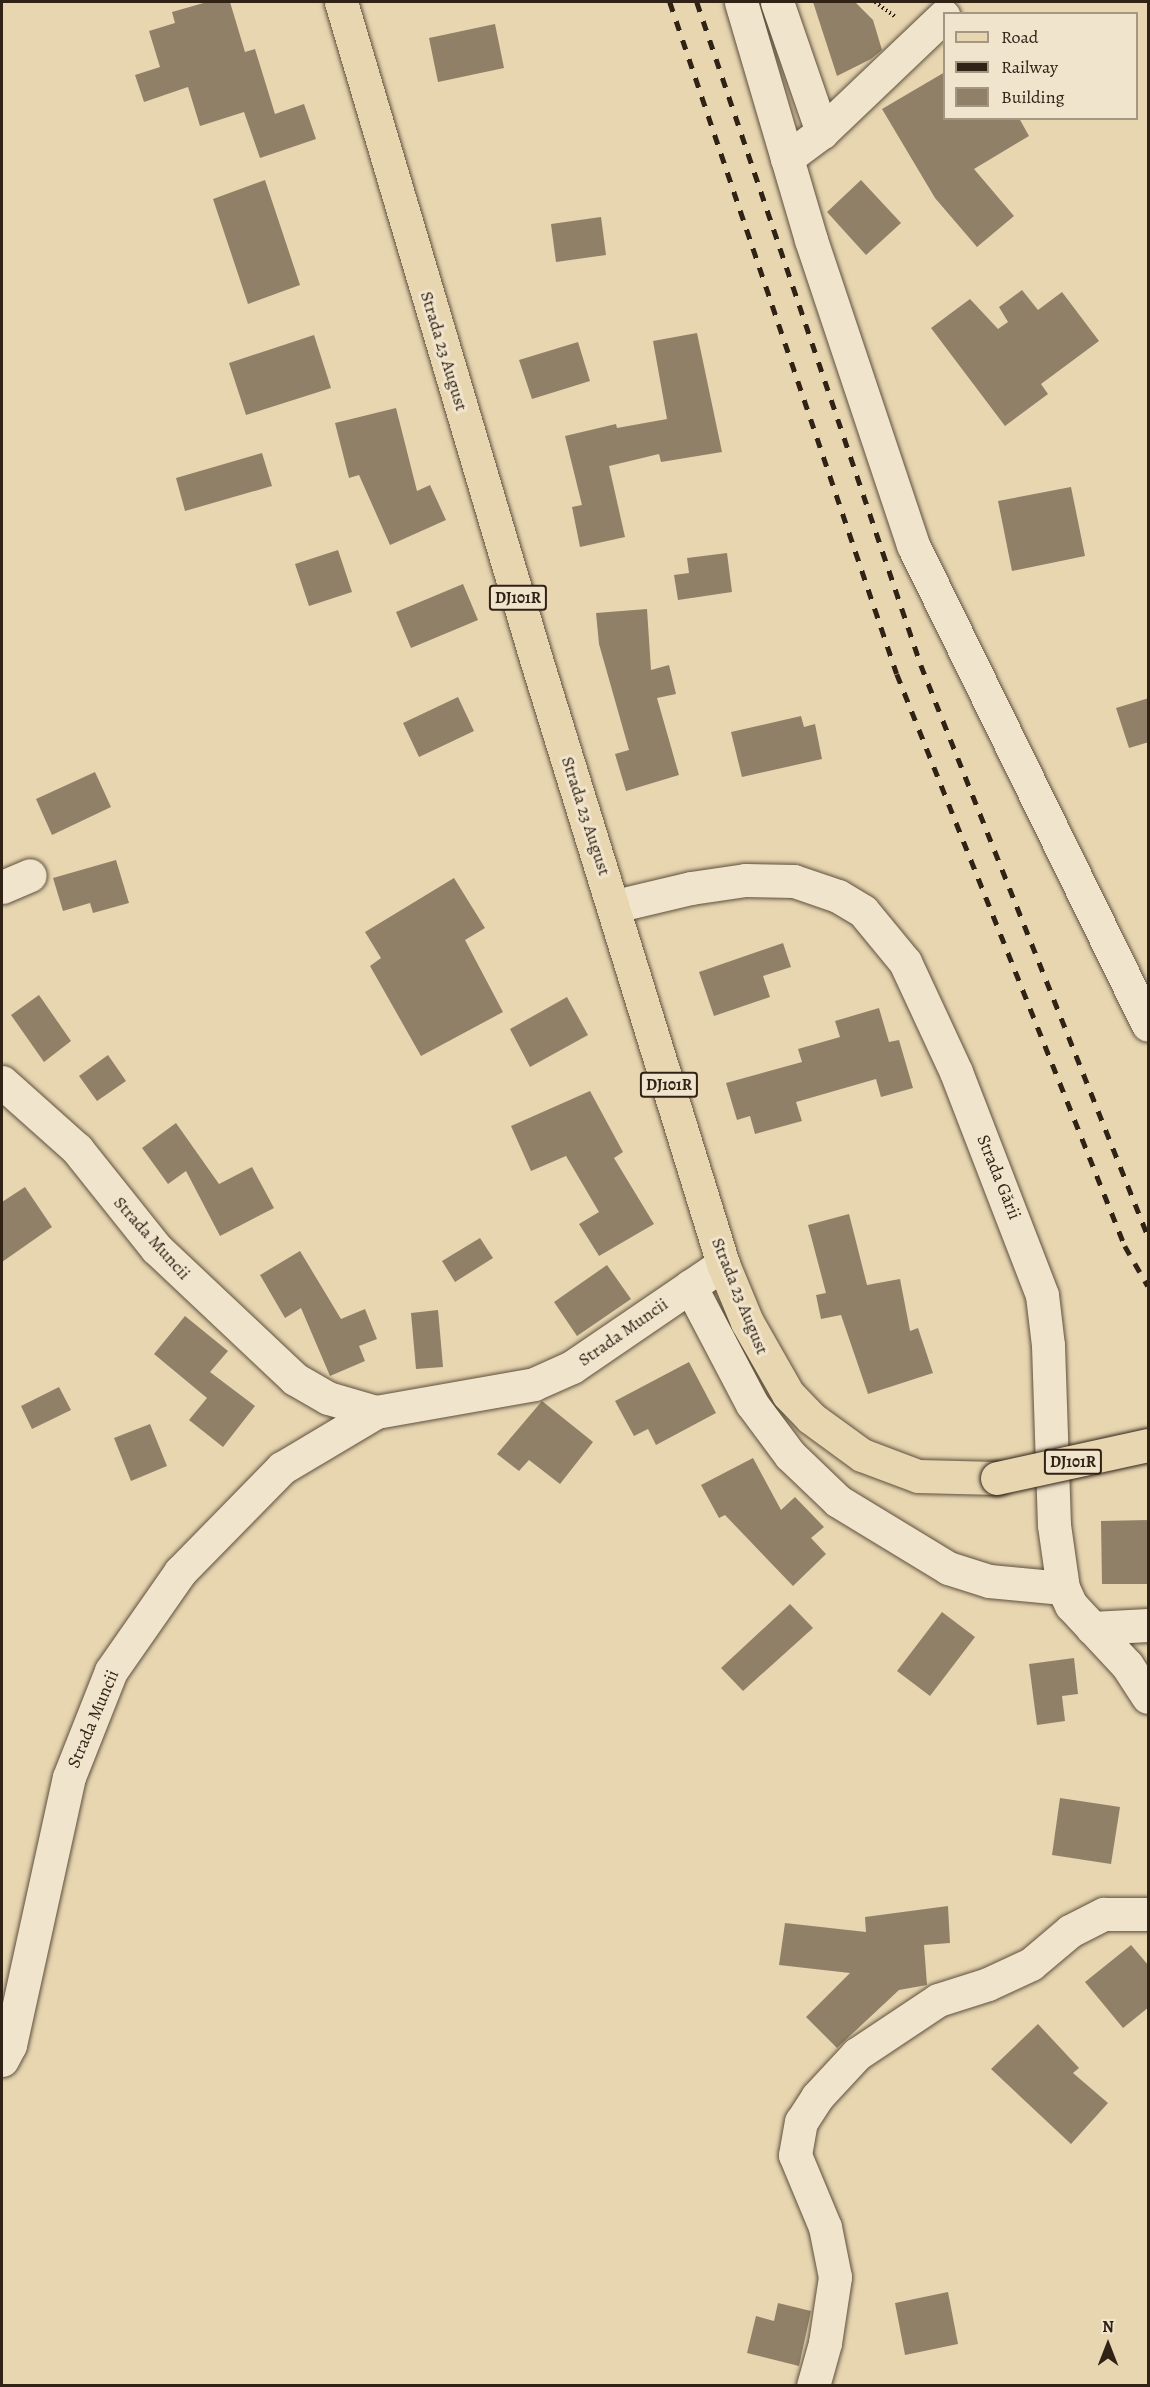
<!DOCTYPE html>
<html>
<head>
<meta charset="utf-8">
<style>
  body { margin:0 }
  #map { position:relative; width:1150px; height:2387px; overflow:hidden; background:#e8d6b1; font-family:Alegreya,serif }
  div>[style] { position:absolute }
  [style*='--x'] { left:calc(var(--x)*1px); top:calc(var(--y)*1px); width:calc(var(--w)*1px); rotate:calc(var(--a)*1deg) }
  .building>* { inset:0; background:#908067 }
  .path>* { height:4px; margin-top:-2px; transform-origin:0; background:repeating-linear-gradient(90deg,#302316 0 1.5px,transparent 0 4.5px) }
  .roads { filter:drop-shadow(0 0 2px #5e503d) drop-shadow(0 0 2px #5e503d) }
  .minor>* { height:33px; margin:-16.5px; padding:0 16.5px; transform-origin:16.5px; border-radius:16.5px; background:#f0e4cc }
  .major>* { height:33px; margin:-16.5px; padding:0 16.5px; transform-origin:16.5px; border-radius:16.5px; background:#e8d6b1 }
  .rail>* { height:4.5px; margin-top:-2.25px; transform-origin:0; background:repeating-linear-gradient(90deg,#302316 0 10px,transparent 0 20px) }
  .bridges { filter:drop-shadow(0 0 2px #302316) drop-shadow(0 0 2px #302316) }
  .major-bridge>* { height:33px; margin:-16.5px; padding:0 16.5px; transform-origin:16.5px; border-radius:16.5px; background:#e8d6b1 }
  span { translate:-50% -50%; white-space:nowrap; text-align:center; line-height:1.15; -webkit-text-stroke:6px #f0e4cc; paint-order:stroke }
  .shield-label span { padding:2px 4px; background:#f0e4cc; border:2px solid; border-radius:4px; -webkit-text-stroke-width:0 }
  .shield-label { font-size:16px; color:#302316; font-weight:700 }
  .street-label { font-size:18px; color:#302316 }
  .frame { position:absolute; inset:0; border:3px solid #302316; pointer-events:none }
  .legend { position:absolute; left:943px; top:12px; width:195px; height:108px; box-sizing:border-box; background:#f0e4cc; border:2px solid #a39783; margin:0; padding:8px 10px; list-style:none; font-size:18px; color:#302316 }
  .legend li { display:flex; align-items:center; gap:12px; height:30px }
  .legend b { width:30px; border:2px solid #a39783 }
  .north { position:absolute; left:1078px; top:2315px; width:60px; height:60px; -webkit-text-stroke:4px #f0e4cc; paint-order:stroke; rotate:0deg; font-size:16px; font-weight:700; line-height:24px; text-align:center; color:#302316 }
  .north::after { content:''; display:block; margin:auto; width:21px; height:27px; background:#302316; clip-path:polygon(50% 0,100% 100%,50% 72%,0 100%) }
</style>
</head>
<body>
<div id="map">
  <div class="building">
    <i style="clip-path:polygon(207px 2px,230px 2px,245px 52px,255px 49px,275px 114px,304px 104px,316px 139px,260px 158px,244px 112px,200px 126px,188px 87px,144px 102px,135px 75px,160px 67px,149px 31px,175px 23px,172px 12px)"></i>
    <i style="clip-path:polygon(813px 2px,855px 2px,873px 20px,882px 50px,871px 59px,837px 76px)"></i>
    <i style="clip-path:polygon(495px 24px,504px 68px,438px 82px,429px 38px)"></i>
    <i style="clip-path:polygon(945px 72px,945px 118px,1019px 118px,1029px 136px,974px 169px,1014px 216px,977px 247px,935px 198px,882px 109px)"></i>
    <i style="clip-path:polygon(265px 180px,300px 285px,248px 304px,213px 199px)"></i>
    <i style="clip-path:polygon(861px 180px,901px 223px,866px 255px,827px 212px)"></i>
    <i style="clip-path:polygon(601px 217px,606px 255px,556px 262px,551px 224px)"></i>
    <i style="clip-path:polygon(1022px 290px,1038px 310px,1062px 292px,1099px 341px,1041px 384px,1048px 394px,1005px 426px,931px 328px,970px 299px,998px 329px,1008px 322px,999px 307px)"></i>
    <i style="clip-path:polygon(697px 333px,722px 452px,661px 462px,659px 454px,609px 466px,625px 537px,580px 547px,572px 507px,582px 505px,565px 436px,616px 424px,617px 428px,667px 419px,653px 341px)"></i>
    <i style="clip-path:polygon(314px 335px,331px 388px,246px 415px,229px 363px)"></i>
    <i style="clip-path:polygon(578px 342px,590px 381px,532px 399px,519px 360px)"></i>
    <i style="clip-path:polygon(396px 408px,417px 491px,430px 485px,446px 520px,390px 545px,359px 475px,349px 478px,335px 423px)"></i>
    <i style="clip-path:polygon(262px 453px,272px 486px,185px 511px,176px 478px)"></i>
    <i style="clip-path:polygon(1071px 487px,1085px 556px,1012px 571px,998px 501px)"></i>
    <i style="clip-path:polygon(338px 550px,352px 592px,309px 606px,295px 564px)"></i>
    <i style="clip-path:polygon(727px 553px,732px 592px,678px 600px,674px 575px,689px 573px,687px 558px)"></i>
    <i style="clip-path:polygon(463px 584px,478px 620px,411px 648px,396px 612px)"></i>
    <i style="clip-path:polygon(647px 609px,651px 670px,669px 665px,676px 694px,657px 698px,679px 775px,626px 791px,615px 754px,629px 750px,599px 644px,596px 613px)"></i>
    <i style="clip-path:polygon(458px 697px,474px 731px,419px 757px,403px 723px)"></i>
    <i style="clip-path:polygon(1149px 698px,1149px 742px,1129px 748px,1116px 708px)"></i>
    <i style="clip-path:polygon(801px 716px,804px 727px,815px 724px,822px 759px,742px 777px,731px 732px)"></i>
    <i style="clip-path:polygon(95px 772px,111px 807px,52px 835px,36px 799px)"></i>
    <i style="clip-path:polygon(116px 860px,129px 903px,93px 913px,90px 903px,63px 911px,53px 878px)"></i>
    <i style="clip-path:polygon(454px 878px,485px 928px,465px 940px,503px 1012px,421px 1056px,370px 966px,381px 958px,365px 932px)"></i>
    <i style="clip-path:polygon(783px 943px,791px 967px,763px 976px,770px 997px,714px 1016px,699px 972px)"></i>
    <i style="clip-path:polygon(39px 995px,71px 1041px,44px 1062px,11px 1015px)"></i>
    <i style="clip-path:polygon(567px 997px,588px 1035px,530px 1067px,510px 1029px)"></i>
    <i style="clip-path:polygon(879px 1008px,889px 1042px,899px 1040px,913px 1088px,881px 1097px,876px 1079px,796px 1102px,802px 1121px,755px 1134px,750px 1116px,737px 1120px,726px 1083px,802px 1062px,798px 1049px,840px 1037px,835px 1021px)"></i>
    <i style="clip-path:polygon(108px 1055px,126px 1081px,97px 1101px,79px 1076px)"></i>
    <i style="clip-path:polygon(590px 1091px,623px 1152px,614px 1158px,654px 1224px,599px 1256px,579px 1224px,599px 1212px,566px 1156px,531px 1171px,511px 1126px)"></i>
    <i style="clip-path:polygon(176px 1123px,219px 1184px,252px 1167px,274px 1208px,220px 1236px,186px 1171px,168px 1184px,142px 1148px)"></i>
    <i style="clip-path:polygon(25px 1187px,52px 1227px,2px 1262px,2px 1202px)"></i>
    <i style="clip-path:polygon(849px 1214px,867px 1285px,900px 1279px,910px 1331px,918px 1328px,933px 1373px,868px 1394px,841px 1315px,821px 1319px,816px 1295px,826px 1293px,808px 1225px)"></i>
    <i style="clip-path:polygon(480px 1238px,493px 1258px,455px 1282px,442px 1261px)"></i>
    <i style="clip-path:polygon(300px 1251px,341px 1319px,365px 1309px,377px 1339px,359px 1346px,365px 1361px,330px 1376px,301px 1308px,285px 1318px,260px 1275px)"></i>
    <i style="clip-path:polygon(607px 1265px,631px 1299px,577px 1336px,554px 1302px)"></i>
    <i style="clip-path:polygon(438px 1310px,443px 1367px,416px 1369px,411px 1313px)"></i>
    <i style="clip-path:polygon(185px 1316px,228px 1351px,210px 1372px,255px 1406px,223px 1447px,189px 1420px,207px 1398px,154px 1354px)"></i>
    <i style="clip-path:polygon(689px 1362px,716px 1413px,656px 1445px,648px 1429px,634px 1436px,615px 1401px)"></i>
    <i style="clip-path:polygon(59px 1387px,71px 1410px,32px 1429px,21px 1406px)"></i>
    <i style="clip-path:polygon(542px 1401px,593px 1442px,560px 1484px,529px 1460px,519px 1471px,497px 1454px)"></i>
    <i style="clip-path:polygon(150px 1424px,167px 1466px,131px 1481px,114px 1438px)"></i>
    <i style="clip-path:polygon(753px 1458px,781px 1510px,795px 1497px,824px 1527px,811px 1538px,826px 1554px,793px 1586px,725px 1515px,719px 1518px,701px 1485px)"></i>
    <i style="clip-path:polygon(1149px 1520px,1149px 1584px,1102px 1584px,1101px 1521px)"></i>
    <i style="clip-path:polygon(790px 1604px,813px 1628px,743px 1691px,721px 1668px)"></i>
    <i style="clip-path:polygon(942px 1612px,975px 1637px,930px 1696px,897px 1671px)"></i>
    <i style="clip-path:polygon(1074px 1658px,1078px 1694px,1062px 1696px,1065px 1721px,1037px 1725px,1029px 1664px)"></i>
    <i style="clip-path:polygon(1060px 1798px,1120px 1807px,1111px 1864px,1052px 1855px)"></i>
    <i style="clip-path:polygon(948px 1906px,950px 1943px,924px 1945px,927px 1985px,899px 1990px,837px 2048px,806px 2017px,850px 1973px,779px 1965px,785px 1923px,866px 1932px,865px 1917px)"></i>
    <i style="clip-path:polygon(1131px 1945px,1149px 1966px,1149px 2007px,1123px 2028px,1085px 1982px)"></i>
    <i style="clip-path:polygon(1038px 2024px,1079px 2068px,1073px 2073px,1108px 2103px,1071px 2144px,991px 2069px)"></i>
    <i style="clip-path:polygon(948px 2292px,958px 2344px,905px 2355px,895px 2303px)"></i>
    <i style="clip-path:polygon(778px 2303px,811px 2311px,799px 2366px,747px 2353px,756px 2316px,774px 2321px)"></i>
  </div>
  <div class="path">
    <i style="--x:875;--y:2;--w:26;--a:36"></i>
  </div>
  <div class="roads">
    <div class="minor">
      <i style="--x:741;--y:2;--w:248;--a:73.6"></i>
      <i style="--x:811;--y:240;--w:322;--a:71.5"></i>
      <i style="--x:913;--y:545;--w:534;--a:63.91"></i>
      <i style="--x:777;--y:2;--w:138;--a:70.9"></i>
      <i style="--x:822;--y:132;--w:44;--a:143.4"></i>
      <i style="--x:822;--y:132;--w:168;--a:-43.6"></i>
      <i style="--x:2;--y:887;--w:30;--a:-23"></i>
      <i style="--x:615;--y:906;--w:78;--a:-13.3"></i>
      <i style="--x:691;--y:888;--w:55;--a:-8.4"></i>
      <i style="--x:745;--y:880;--w:49;--a:1.2"></i>
      <i style="--x:794;--y:881;--w:46;--a:18.8"></i>
      <i style="--x:838;--y:896;--w:29;--a:31"></i>
      <i style="--x:863;--y:911;--w:66;--a:50.5"></i>
      <i style="--x:905;--y:962;--w:121;--a:65.1"></i>
      <i style="--x:956;--y:1072;--w:239;--a:68.9"></i>
      <i style="--x:1042;--y:1295;--w:50;--a:83.2"></i>
      <i style="--x:1048;--y:1345;--w:180;--a:88.1"></i>
      <i style="--x:1054;--y:1525;--w:64;--a:81.9"></i>
      <i style="--x:1063;--y:1588;--w:19;--a:65"></i>
      <i style="--x:1071;--y:1605;--w:82;--a:47"></i>
      <i style="--x:1127;--y:1665;--w:38;--a:57"></i>
      <i style="--x:2;--y:1082;--w:101;--a:41.8"></i>
      <i style="--x:77;--y:1149;--w:127;--a:51.4"></i>
      <i style="--x:156;--y:1248;--w:191;--a:43.3"></i>
      <i style="--x:295;--y:1379;--w:38;--a:30"></i>
      <i style="--x:328;--y:1398;--w:50;--a:16.3"></i>
      <i style="--x:376;--y:1412;--w:160;--a:-10"></i>
      <i style="--x:534;--y:1384;--w:42;--a:-24.1"></i>
      <i style="--x:572;--y:1367;--w:183;--a:-34.3"></i>
      <i style="--x:690;--y:1286;--w:133;--a:62.3"></i>
      <i style="--x:752;--y:1404;--w:64;--a:53.3"></i>
      <i style="--x:790;--y:1455;--w:66;--a:43.8"></i>
      <i style="--x:838;--y:1501;--w:129;--a:31.3"></i>
      <i style="--x:948;--y:1568;--w:43;--a:17.6"></i>
      <i style="--x:989;--y:1581;--w:74;--a:5.4"></i>
      <i style="--x:1092;--y:1628;--w:56;--a:-3.1"></i>
      <i style="--x:2;--y:2060;--w:17;--a:-62"></i>
      <i style="--x:10;--y:2045;--w:274;--a:-77.6"></i>
      <i style="--x:69;--y:1777;--w:114;--a:-68.4"></i>
      <i style="--x:111;--y:1671;--w:121;--a:-55.1"></i>
      <i style="--x:180;--y:1572;--w:146;--a:-45.6"></i>
      <i style="--x:282;--y:1468;--w:109;--a:-30.8"></i>
      <i style="--x:813;--y:2386;--w:45;--a:-74.4"></i>
      <i style="--x:825;--y:2343;--w:67;--a:-81.4"></i>
      <i style="--x:835;--y:2277;--w:51;--a:-101.3"></i>
      <i style="--x:825;--y:2227;--w:78;--a:-112.6"></i>
      <i style="--x:795;--y:2155;--w:34;--a:-80"></i>
      <i style="--x:801;--y:2122;--w:30;--a:-57"></i>
      <i style="--x:817;--y:2097;--w:59;--a:-47.1"></i>
      <i style="--x:857;--y:2054;--w:97;--a:-33.7"></i>
      <i style="--x:938;--y:2000;--w:52;--a:-17.7"></i>
      <i style="--x:988;--y:1984;--w:47;--a:-24.9"></i>
      <i style="--x:1031;--y:1964;--w:51;--a:-40.2"></i>
      <i style="--x:1070;--y:1931;--w:38;--a:-27"></i>
      <i style="--x:1104;--y:1914;--w:44;--a:0"></i>
    </div>
    <div class="major">
      <i style="--x:341;--y:2;--w:685;--a:73.47"></i>
      <i style="--x:536;--y:659;--w:633;--a:72.82"></i>
      <i style="--x:723;--y:1264;--w:63;--a:67.5"></i>
      <i style="--x:747;--y:1322;--w:83;--a:60.3"></i>
      <i style="--x:788;--y:1394;--w:33;--a:46"></i>
      <i style="--x:811;--y:1418;--w:63;--a:36"></i>
      <i style="--x:862;--y:1455;--w:60;--a:20.6"></i>
      <i style="--x:918;--y:1476;--w:79;--a:1.5"></i>
    </div>
  </div>
  <div class="rail">
    <i style="--x:670;--y:2;--w:709;--a:71.34"></i>
    <i style="--x:897;--y:674;--w:616;--a:68.27"></i>
    <i style="--x:1125;--y:1246;--w:46;--a:60.1"></i>
    <i style="--x:697;--y:2;--w:700;--a:71.33"></i>
    <i style="--x:921;--y:665;--w:614;--a:68.32"></i>
  </div>
  <div class="bridges">
    <div class="major-bridge">
      <i style="--x:997;--y:1478;--w:155;--a:-12.3"></i>
    </div>
  </div>
  <div class="shield-label">
    <span style="left:518px;top:598px">DJ101R</span>
    <span style="left:669px;top:1085px">DJ101R</span>
    <span style="left:1073px;top:1462px">DJ101R</span>
  </div>
  <div class="street-label">
    <span style="left:444px;top:351px;rotate:73deg">Strada 23 August</span>
    <span style="left:586px;top:816px;rotate:72deg">Strada 23 August</span>
    <span style="left:999px;top:1177px;rotate:68deg">Strada Gării</span>
    <span style="left:152px;top:1238px;rotate:48deg">Strada Muncii</span>
    <span style="left:740px;top:1296px;rotate:68deg">Strada 23 August</span>
    <span style="left:623px;top:1332px;rotate:-35deg">Strada Muncii</span>
    <span style="left:93px;top:1719px;rotate:-67deg">Strada Muncii</span>
  </div>
  <div class="frame"></div>
  <ul class="legend">
  <li><b style="height:8px;background:#e8d6b1"></b>Road</li>
  <li><b style="height:8px;background:#302316"></b>Railway</li>
  <li><b style="height:16px;background:#908067"></b>Building</li>
  </ul>
  <div class="north">N</div>
</div>
</body>
</html>
